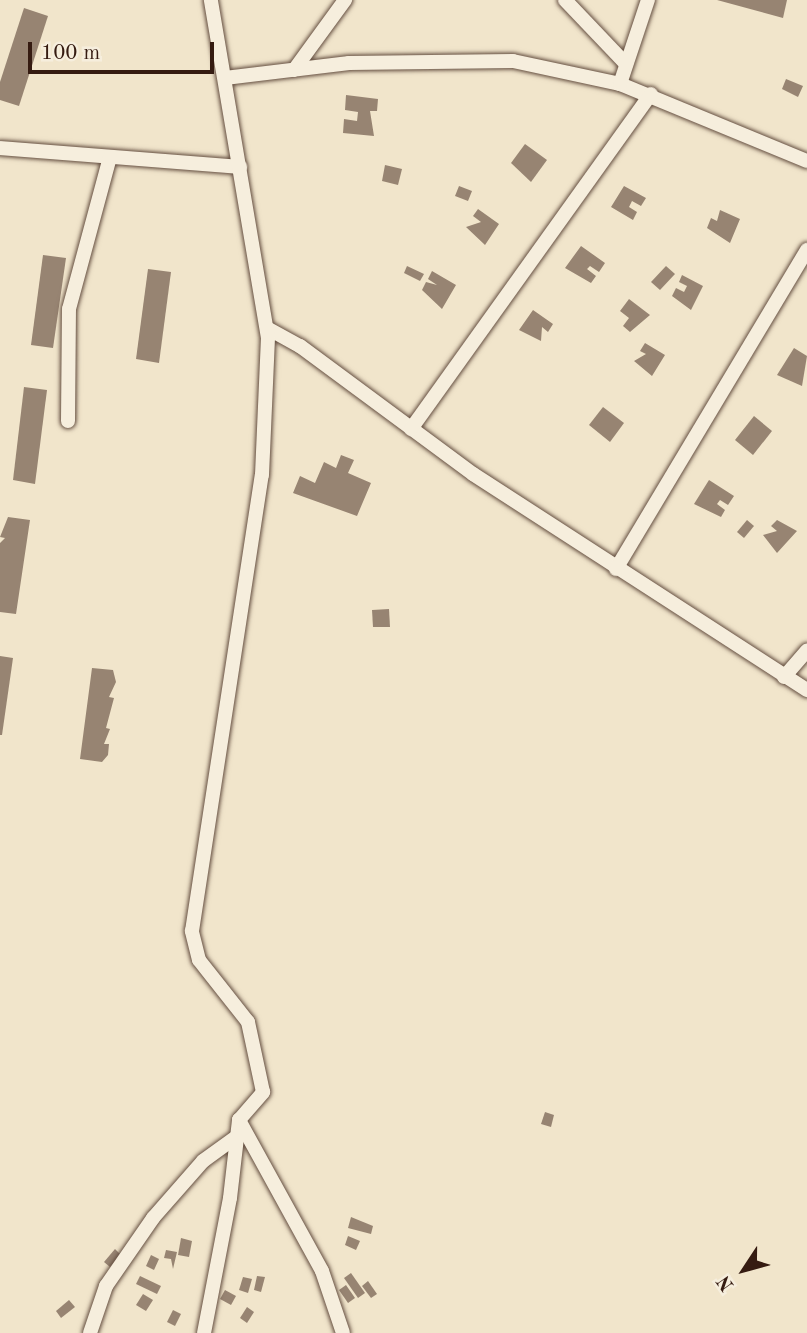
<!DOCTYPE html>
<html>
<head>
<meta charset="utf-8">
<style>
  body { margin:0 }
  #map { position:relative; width:807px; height:1333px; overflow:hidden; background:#f1e5cb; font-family:"Old Standard TT",serif }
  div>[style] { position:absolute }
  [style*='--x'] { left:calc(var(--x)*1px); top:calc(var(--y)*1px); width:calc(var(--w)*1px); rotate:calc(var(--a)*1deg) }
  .building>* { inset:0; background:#978472 }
  .roads { filter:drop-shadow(0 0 2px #644e40) drop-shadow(0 0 2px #644e40) }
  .minor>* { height:14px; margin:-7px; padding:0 7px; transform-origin:7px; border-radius:7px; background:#f6eedd }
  span { translate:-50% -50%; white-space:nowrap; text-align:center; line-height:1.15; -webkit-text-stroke:5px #f6eedd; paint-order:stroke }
  .north { position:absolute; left:709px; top:1235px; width:70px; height:70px; -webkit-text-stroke:5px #f6eedd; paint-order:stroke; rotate:234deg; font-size:19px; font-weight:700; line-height:28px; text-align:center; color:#351b11 }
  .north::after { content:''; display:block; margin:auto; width:24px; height:32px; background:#351b11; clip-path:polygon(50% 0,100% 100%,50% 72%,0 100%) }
  .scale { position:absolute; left:28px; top:42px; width:186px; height:32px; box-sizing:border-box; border:4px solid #351b11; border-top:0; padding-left:9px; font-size:21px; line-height:24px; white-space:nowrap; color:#351b11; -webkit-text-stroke:5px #f6eedd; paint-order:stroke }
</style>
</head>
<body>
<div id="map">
  <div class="building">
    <i style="clip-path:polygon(717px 0,787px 0,783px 18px)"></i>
    <i style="clip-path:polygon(24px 8px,48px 16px,19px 106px,0 100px,0 82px)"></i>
    <i style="clip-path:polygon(786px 79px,803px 86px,798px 97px,782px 89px)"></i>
    <i style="clip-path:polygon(346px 95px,378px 99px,377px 111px,370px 111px,374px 136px,343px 133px,344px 119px,357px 121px,358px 112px,345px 110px)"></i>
    <i style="clip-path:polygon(525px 144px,547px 160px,531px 182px,511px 163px)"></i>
    <i style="clip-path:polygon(385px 165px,402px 169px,398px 185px,382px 181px)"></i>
    <i style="clip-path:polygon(459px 186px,472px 191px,468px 201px,455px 196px)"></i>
    <i style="clip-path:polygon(624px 186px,646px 198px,641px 206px,632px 201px,629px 207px,637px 212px,633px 220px,611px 207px)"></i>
    <i style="clip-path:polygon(478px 209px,499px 224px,485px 245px,466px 227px,481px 222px,473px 216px)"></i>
    <i style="clip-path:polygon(720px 210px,740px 219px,730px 243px,707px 228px,711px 218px,717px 221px)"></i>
    <i style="clip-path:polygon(581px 246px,605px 263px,599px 272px,590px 266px,587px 269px,596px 276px,591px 283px,565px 268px)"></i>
    <i style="clip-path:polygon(43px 255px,66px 258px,53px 348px,31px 345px)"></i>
    <i style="clip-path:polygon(407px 266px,424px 274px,420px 281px,404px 273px)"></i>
    <i style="clip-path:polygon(666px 266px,675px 274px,660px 290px,651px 282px)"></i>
    <i style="clip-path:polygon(148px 269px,171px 272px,159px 363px,136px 359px)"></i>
    <i style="clip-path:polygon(432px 271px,456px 285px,442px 309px,422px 290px,426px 282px,437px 285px,428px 279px)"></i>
    <i style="clip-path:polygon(682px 275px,703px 286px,691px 310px,672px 296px,676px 288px,684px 292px,687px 286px,679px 282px)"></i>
    <i style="clip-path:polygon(629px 299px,650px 315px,630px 332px,623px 326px,629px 318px,620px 311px)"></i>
    <i style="clip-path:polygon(533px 310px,553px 324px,548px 332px,542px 327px,541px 341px,519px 330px)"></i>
    <i style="clip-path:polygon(645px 343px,665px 355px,652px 376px,634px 361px,646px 354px,640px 351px)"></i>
    <i style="clip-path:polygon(794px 348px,807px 356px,802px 386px,777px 375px)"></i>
    <i style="clip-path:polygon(24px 387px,47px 390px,35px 484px,13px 480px)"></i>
    <i style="clip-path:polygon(603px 407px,624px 423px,610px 442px,589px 425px)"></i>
    <i style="clip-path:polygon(754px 416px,772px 431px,753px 455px,735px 440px)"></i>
    <i style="clip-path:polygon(341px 455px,354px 460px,348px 473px,371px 483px,357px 516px,293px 493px,300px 476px,315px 483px,324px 462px,336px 468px)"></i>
    <i style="clip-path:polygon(709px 480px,734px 496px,728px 505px,720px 500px,717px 504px,725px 510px,721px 517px,694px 504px)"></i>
    <i style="clip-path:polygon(8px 517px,30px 520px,16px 614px,0 612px,0 543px,5px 538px,0 537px)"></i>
    <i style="clip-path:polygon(747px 520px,754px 526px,744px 538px,737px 532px)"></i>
    <i style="clip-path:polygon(777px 520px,797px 531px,777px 553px,763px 535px,777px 531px,771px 526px)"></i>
    <i style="clip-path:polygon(389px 609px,390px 627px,373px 627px,372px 610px)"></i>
    <i style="clip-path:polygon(0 656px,13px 658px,2px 735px,0 735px)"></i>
    <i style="clip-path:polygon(92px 668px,113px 670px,116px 682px,109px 697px,114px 698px,106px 728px,110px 729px,104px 744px,109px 744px,108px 755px,102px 762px,80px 759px)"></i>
    <i style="clip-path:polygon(545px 1112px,554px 1115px,551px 1127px,541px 1124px)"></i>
    <i style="clip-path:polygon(351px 1217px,373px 1226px,371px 1234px,348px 1228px)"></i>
    <i style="clip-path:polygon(348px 1236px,360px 1241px,356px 1250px,345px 1245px)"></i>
    <i style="clip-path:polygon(181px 1238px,192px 1241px,189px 1257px,178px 1255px)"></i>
    <i style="clip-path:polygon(115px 1249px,121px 1255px,110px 1267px,104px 1262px)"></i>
    <i style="clip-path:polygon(166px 1250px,177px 1252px,173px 1269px,171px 1259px,164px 1258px)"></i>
    <i style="clip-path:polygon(151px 1255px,159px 1259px,154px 1270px,146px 1266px)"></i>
    <i style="clip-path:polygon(351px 1273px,365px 1293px,358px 1298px,344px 1278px)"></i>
    <i style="clip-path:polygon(140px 1276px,161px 1286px,157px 1294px,136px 1284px)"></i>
    <i style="clip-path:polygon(257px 1276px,265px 1277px,261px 1292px,254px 1290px)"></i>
    <i style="clip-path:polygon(243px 1277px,252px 1279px,248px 1293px,239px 1290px)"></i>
    <i style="clip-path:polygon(368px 1281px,377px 1294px,371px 1298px,362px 1286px)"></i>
    <i style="clip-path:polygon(346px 1285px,355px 1298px,348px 1303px,339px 1290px)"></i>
    <i style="clip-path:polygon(225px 1290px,236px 1296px,231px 1305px,220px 1299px)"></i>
    <i style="clip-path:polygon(143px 1294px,153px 1300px,146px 1311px,136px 1305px)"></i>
    <i style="clip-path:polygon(69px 1300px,75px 1307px,61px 1318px,56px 1311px)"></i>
    <i style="clip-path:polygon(247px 1307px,254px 1312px,247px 1323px,240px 1318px)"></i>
    <i style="clip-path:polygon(173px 1310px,181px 1314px,175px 1326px,167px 1322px)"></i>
  </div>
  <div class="roads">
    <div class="minor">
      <i style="--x:565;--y:0;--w:88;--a:46.4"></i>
      <i style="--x:294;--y:70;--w:87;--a:-53.9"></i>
      <i style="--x:225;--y:78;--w:125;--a:-6.9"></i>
      <i style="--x:349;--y:63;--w:164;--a:-0.7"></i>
      <i style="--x:513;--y:61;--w:109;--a:12.1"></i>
      <i style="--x:620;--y:84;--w:202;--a:22.4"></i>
      <i style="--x:620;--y:84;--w:89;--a:-71.6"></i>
      <i style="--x:0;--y:148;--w:241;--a:4.5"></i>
      <i style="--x:267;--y:328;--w:38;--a:29"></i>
      <i style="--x:300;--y:346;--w:215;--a:36.5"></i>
      <i style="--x:473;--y:474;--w:398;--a:32.9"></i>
      <i style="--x:68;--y:421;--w:112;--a:-89.5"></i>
      <i style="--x:69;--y:309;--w:157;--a:-74.9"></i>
      <i style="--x:411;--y:429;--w:412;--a:-54.4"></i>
      <i style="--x:616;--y:569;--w:372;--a:-59.1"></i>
      <i style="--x:784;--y:677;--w:35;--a:-49"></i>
      <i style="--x:239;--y:1120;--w:172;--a:61.2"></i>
      <i style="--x:322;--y:1271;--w:65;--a:71.3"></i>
      <i style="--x:90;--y:1333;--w:50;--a:-71.2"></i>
      <i style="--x:106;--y:1286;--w:83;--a:-55.3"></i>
      <i style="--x:153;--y:1218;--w:76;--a:-48.7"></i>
      <i style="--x:203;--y:1161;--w:39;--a:-36"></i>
      <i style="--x:204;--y:1333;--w:137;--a:-79.1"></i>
      <i style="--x:230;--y:1198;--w:79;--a:-83.4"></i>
      <i style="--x:239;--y:1120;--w:37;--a:-49"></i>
      <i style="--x:263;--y:1092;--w:72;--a:-102.1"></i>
      <i style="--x:248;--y:1022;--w:79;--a:-128.3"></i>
      <i style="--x:199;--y:960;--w:30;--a:-104"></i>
      <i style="--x:192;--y:931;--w:461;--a:-81.3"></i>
      <i style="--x:262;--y:475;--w:137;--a:-87.5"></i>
      <i style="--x:268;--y:338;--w:343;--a:-99.6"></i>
    </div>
  </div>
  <div class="north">N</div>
  <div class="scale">100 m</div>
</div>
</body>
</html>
